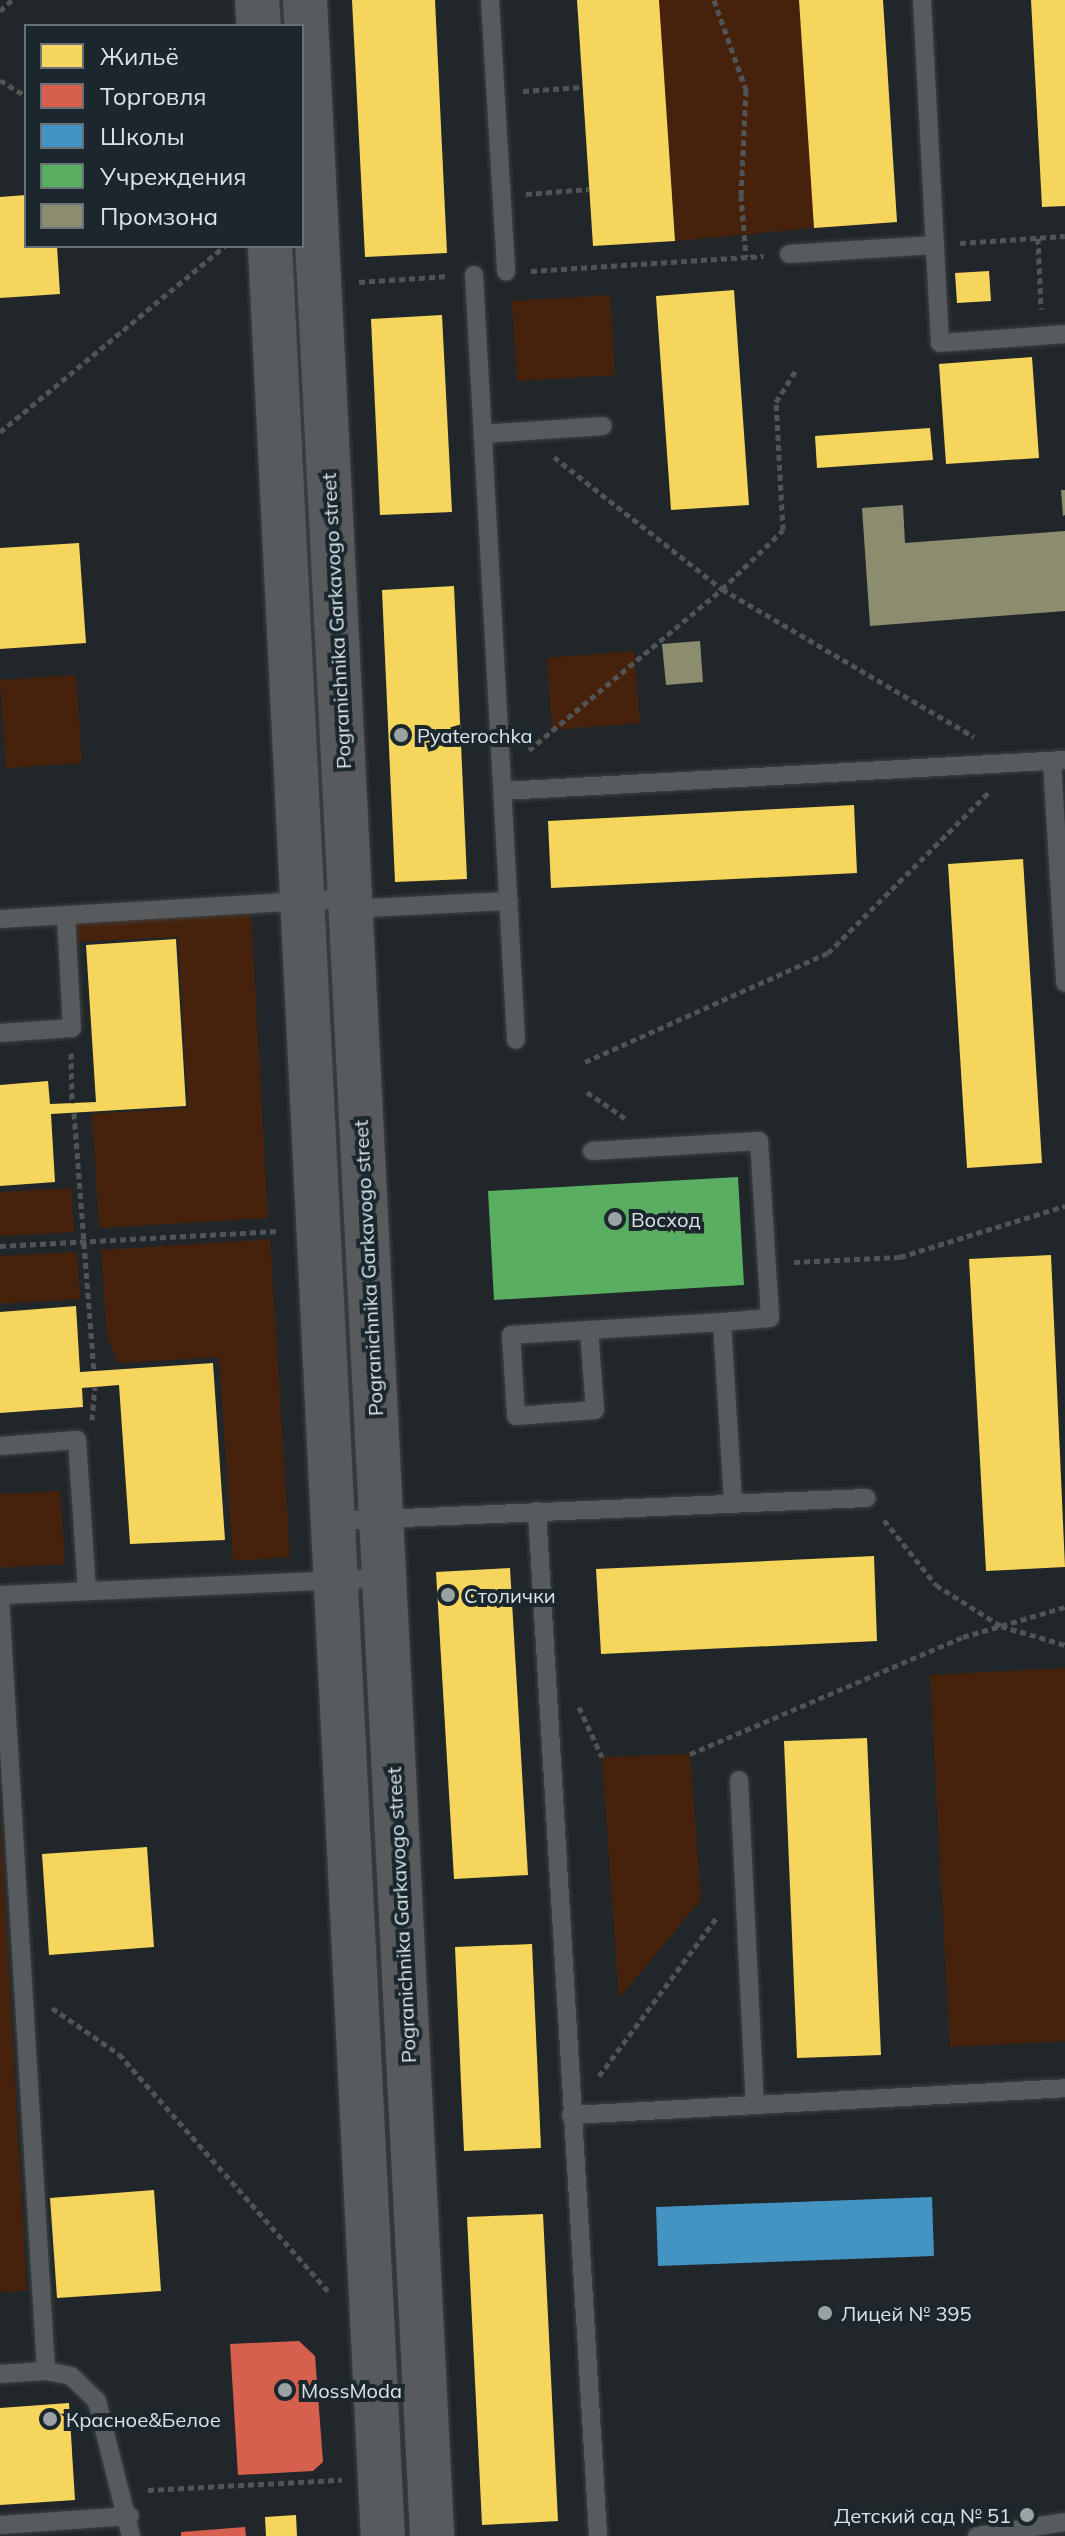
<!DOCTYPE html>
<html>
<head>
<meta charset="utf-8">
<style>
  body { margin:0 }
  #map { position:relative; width:1065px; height:2536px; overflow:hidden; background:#202629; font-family:Mulish,sans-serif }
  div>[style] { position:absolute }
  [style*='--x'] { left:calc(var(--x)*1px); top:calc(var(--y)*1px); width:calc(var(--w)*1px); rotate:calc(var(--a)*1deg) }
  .green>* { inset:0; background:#46220c }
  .homes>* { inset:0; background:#f6d55c }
  .shops>* { inset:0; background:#d6604d }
  .schools>* { inset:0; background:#4393c3 }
  .public>* { inset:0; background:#5aae61 }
  .industry>* { inset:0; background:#8c8c6e }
  .path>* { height:5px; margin-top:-2.5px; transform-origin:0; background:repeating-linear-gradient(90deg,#505456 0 6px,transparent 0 10px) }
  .roads { filter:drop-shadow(0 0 2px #3c4244) drop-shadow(0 0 2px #3c4244) }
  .service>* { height:18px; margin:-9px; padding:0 9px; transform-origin:9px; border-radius:9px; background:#575b5e }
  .tertiary>* { height:44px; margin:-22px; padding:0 22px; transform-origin:22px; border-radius:22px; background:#575b5e }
  .dots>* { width:22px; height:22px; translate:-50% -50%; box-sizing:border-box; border:4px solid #1c272d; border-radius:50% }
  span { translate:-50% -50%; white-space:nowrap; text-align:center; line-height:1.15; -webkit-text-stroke:8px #1c272d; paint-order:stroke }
  .street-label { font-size:20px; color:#dce4e7 }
  .poi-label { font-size:20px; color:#dce4e7 }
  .left { translate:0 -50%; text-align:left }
  .right { translate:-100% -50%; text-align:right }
  .legend { position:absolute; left:24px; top:24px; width:280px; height:224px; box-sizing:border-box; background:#1c272d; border:2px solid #697377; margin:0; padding:10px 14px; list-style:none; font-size:24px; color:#dce4e7 }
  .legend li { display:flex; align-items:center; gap:16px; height:40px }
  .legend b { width:40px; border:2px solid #697377 }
</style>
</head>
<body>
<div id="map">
  <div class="green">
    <i style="clip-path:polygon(659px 0,799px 0,814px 228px,675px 241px)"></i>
    <i style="clip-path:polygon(610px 295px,615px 375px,517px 381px,512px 301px)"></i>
    <i style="clip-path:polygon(634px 651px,640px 723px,552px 730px,547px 658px)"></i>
    <i style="clip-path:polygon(76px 675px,82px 763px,6px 768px,0 680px)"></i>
    <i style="clip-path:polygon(251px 913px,268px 1218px,99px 1228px,92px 1114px,188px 1108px,178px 937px,77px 942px,76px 923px)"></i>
    <i style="clip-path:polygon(71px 1188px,74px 1232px,0 1236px,0 1192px)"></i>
    <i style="clip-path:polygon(270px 1239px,290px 1557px,233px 1561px,219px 1357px,118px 1363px,107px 1336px,101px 1250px)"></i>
    <i style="clip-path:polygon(77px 1252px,80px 1299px,0 1304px,0 1256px)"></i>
    <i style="clip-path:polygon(60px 1491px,65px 1564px,0 1568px,0 1494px)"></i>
    <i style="clip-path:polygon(1065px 1668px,1065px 2041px,950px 2047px,930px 1675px)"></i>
    <i style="clip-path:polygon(690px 1754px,701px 1900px,619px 1998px,602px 1757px)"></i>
    <i style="clip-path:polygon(0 1814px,27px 2291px,0 2292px)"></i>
  </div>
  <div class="homes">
    <i style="clip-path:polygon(352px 0,435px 0,447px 253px,365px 257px)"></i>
    <i style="clip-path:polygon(577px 0,659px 0,675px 241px,593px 246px)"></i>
    <i style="clip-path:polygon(799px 0,883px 0,897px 222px,814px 228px)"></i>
    <i style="clip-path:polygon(1031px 0,1065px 0,1065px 206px,1042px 207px)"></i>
    <i style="clip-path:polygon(26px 195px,26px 246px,57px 246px,60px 294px,0 298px,0 197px)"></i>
    <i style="clip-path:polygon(989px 271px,991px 301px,957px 303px,955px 273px)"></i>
    <i style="clip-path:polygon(734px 290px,749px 505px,671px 510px,656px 296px)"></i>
    <i style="clip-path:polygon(442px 315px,452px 512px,380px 515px,371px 319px)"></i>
    <i style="clip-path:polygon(1032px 357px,1039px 458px,946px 464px,939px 364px)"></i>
    <i style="clip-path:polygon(930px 428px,933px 460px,817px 468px,815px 436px)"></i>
    <i style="clip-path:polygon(79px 543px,86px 643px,0 649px,0 548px)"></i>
    <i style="clip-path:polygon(454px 586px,467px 879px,395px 882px,382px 590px)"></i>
    <i style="clip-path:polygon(854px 805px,857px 873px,551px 888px,548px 821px)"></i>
    <i style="clip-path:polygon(1023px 859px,1042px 1163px,967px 1168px,948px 864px)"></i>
    <i style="clip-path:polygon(176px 939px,186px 1106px,51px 1114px,55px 1182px,0 1186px,0 1085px,48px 1081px,50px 1104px,96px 1102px,86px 945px)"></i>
    <i style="clip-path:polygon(1051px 1255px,1065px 1567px,986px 1571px,969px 1259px)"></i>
    <i style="clip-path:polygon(76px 1306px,80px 1372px,213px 1363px,225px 1540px,130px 1544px,119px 1385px,82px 1388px,83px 1407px,0 1413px,0 1312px)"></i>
    <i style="clip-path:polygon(874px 1556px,877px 1641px,601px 1654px,596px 1569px)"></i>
    <i style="clip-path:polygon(510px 1568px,528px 1875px,454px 1879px,436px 1572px)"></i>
    <i style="clip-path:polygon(867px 1738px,881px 2055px,797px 2058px,784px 1741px)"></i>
    <i style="clip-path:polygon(147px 1847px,154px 1947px,49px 1955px,42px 1854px)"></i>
    <i style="clip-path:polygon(532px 1944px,541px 2148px,464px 2151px,455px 1947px)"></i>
    <i style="clip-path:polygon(154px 2190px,161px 2291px,57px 2298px,50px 2198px)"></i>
    <i style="clip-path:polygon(543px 2214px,558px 2521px,482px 2525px,467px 2217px)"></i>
    <i style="clip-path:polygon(69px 2403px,75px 2500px,0 2505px,0 2408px)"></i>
    <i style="clip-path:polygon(296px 2515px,297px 2536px,266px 2536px,265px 2517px)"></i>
  </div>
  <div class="shops">
    <i style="clip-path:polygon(299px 2341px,315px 2356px,323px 2462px,313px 2471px,238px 2475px,230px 2344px)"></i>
    <i style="clip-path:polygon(245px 2527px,246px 2536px,181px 2536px,181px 2532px)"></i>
  </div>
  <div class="schools">
    <i style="clip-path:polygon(932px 2197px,934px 2256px,658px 2266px,656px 2207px)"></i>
  </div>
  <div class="public">
    <i style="clip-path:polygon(738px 1177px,744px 1285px,494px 1300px,488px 1191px)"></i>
  </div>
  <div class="industry">
    <i style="clip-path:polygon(1061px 490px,1065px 490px,1065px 515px,1063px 516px)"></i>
    <i style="clip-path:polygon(903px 505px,905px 543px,1065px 531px,1065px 611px,870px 626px,862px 508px)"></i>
    <i style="clip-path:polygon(700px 641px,703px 682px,666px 685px,662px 644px)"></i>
  </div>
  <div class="path">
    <i style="--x:714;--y:0;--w:96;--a:70.4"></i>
    <i style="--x:746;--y:90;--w:105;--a:92.7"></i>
    <i style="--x:741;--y:195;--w:62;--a:85.4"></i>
    <i style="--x:0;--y:11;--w:16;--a:-43"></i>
    <i style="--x:0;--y:80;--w:31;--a:32"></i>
    <i style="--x:523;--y:91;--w:59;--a:-3.9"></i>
    <i style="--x:526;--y:194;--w:63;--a:-4.5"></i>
    <i style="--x:1038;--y:238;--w:71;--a:87.6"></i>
    <i style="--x:960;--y:243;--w:105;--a:-3.8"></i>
    <i style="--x:531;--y:271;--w:233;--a:-3.7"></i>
    <i style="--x:359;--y:282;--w:90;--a:-3.8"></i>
    <i style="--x:0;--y:432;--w:292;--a:-39.6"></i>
    <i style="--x:554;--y:457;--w:214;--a:38.2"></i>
    <i style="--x:722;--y:589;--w:292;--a:30.4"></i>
    <i style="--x:529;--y:750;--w:251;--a:-39.8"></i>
    <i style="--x:722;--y:589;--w:85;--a:-44"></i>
    <i style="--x:783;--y:530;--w:128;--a:-93.1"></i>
    <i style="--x:776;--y:402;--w:39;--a:-58"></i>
    <i style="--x:71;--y:1053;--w:50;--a:88.9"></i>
    <i style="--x:585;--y:1062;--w:266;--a:-24.2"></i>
    <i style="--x:828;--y:953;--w:228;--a:-45"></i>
    <i style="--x:587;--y:1092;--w:47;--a:34.7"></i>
    <i style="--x:74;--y:1113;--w:259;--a:85.6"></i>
    <i style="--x:0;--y:1246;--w:278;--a:-3.1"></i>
    <i style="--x:794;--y:1262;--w:106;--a:-2.7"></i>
    <i style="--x:900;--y:1257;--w:173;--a:-17.2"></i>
    <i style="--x:92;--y:1420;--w:33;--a:-85"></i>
    <i style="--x:884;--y:1520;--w:83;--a:51.3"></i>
    <i style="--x:936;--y:1585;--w:77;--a:32.2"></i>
    <i style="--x:1001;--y:1626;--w:67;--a:16.5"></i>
    <i style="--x:579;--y:1707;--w:55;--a:65.3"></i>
    <i style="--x:690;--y:1754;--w:297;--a:-23.2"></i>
    <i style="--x:963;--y:1637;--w:106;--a:-16.4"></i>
    <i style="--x:52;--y:2008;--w:81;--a:34.5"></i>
    <i style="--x:119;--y:2054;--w:316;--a:48.6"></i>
    <i style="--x:599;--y:2076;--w:198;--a:-53.4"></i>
    <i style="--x:148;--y:2490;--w:194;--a:-3"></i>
  </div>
  <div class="roads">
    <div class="service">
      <i style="--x:490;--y:0;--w:272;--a:86.6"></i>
      <i style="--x:922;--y:0;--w:343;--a:87"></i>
      <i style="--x:940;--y:343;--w:125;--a:-4.1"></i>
      <i style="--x:789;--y:254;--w:146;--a:-3.5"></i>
      <i style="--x:474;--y:275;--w:766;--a:86.86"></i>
      <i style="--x:483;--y:434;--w:120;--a:-3.8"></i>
      <i style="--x:1052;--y:761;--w:222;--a:86.6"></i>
      <i style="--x:503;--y:791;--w:563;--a:-3.16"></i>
      <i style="--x:349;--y:909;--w:160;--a:-2.9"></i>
      <i style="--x:0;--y:919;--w:351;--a:-3.4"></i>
      <i style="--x:0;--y:1033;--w:72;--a:-4"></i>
      <i style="--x:72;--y:1028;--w:112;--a:-93.1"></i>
      <i style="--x:592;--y:1151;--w:167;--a:-3.4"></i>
      <i style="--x:759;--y:1141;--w:177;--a:86.4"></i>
      <i style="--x:770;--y:1318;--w:48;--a:175.2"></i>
      <i style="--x:722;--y:1322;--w:181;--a:86.5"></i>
      <i style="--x:589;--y:1330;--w:80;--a:85.7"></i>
      <i style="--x:595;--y:1410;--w:79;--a:175.7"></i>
      <i style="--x:516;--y:1416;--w:81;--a:-93.5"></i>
      <i style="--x:511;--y:1335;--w:78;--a:-3.7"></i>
      <i style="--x:589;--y:1330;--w:133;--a:-3.4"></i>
      <i style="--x:0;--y:1446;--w:77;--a:-4.5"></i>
      <i style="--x:77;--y:1440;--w:151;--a:86.2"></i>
      <i style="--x:537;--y:1511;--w:1027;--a:86.59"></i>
      <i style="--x:333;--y:1521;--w:534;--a:-2.47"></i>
      <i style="--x:0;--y:1595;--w:384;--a:-2.5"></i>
      <i style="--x:0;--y:1598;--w:774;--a:86.59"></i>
      <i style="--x:739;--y:1780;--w:324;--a:87.2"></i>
      <i style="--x:571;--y:2115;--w:495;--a:-3.1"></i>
      <i style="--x:0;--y:2374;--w:46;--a:-3.7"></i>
      <i style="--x:46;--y:2371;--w:25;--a:11"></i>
      <i style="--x:71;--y:2376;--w:36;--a:44"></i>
      <i style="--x:97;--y:2401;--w:139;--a:75.9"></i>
      <i style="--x:0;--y:2525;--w:130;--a:-4"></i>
      <i style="--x:977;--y:2536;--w:89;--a:-9"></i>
    </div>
    <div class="tertiary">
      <i style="--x:257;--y:0;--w:26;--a:86"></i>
      <i style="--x:305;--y:0;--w:2539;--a:87.13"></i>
      <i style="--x:270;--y:246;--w:2293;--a:87.18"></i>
    </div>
  </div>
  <div class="dots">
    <i style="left:401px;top:735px;background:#9aa2a4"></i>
    <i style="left:615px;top:1219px;background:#9aa2a4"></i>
    <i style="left:448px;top:1595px;background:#9aa2a4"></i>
    <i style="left:825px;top:2313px;background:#9aa2a4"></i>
    <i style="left:285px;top:2390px;background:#9aa2a4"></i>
    <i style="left:50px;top:2419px;background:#9aa2a4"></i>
    <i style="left:1027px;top:2515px;background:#9aa2a4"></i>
  </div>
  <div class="street-label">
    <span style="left:336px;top:621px;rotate:-93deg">Pogranichnika Garkavogo street</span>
    <span style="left:368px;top:1268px;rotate:-93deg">Pogranichnika Garkavogo street</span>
    <span style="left:401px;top:1915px;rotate:-93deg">Pogranichnika Garkavogo street</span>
  </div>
  <div class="poi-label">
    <span class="left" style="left:417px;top:735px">Pyaterochka</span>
    <span class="left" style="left:631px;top:1219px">Восход</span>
    <span class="left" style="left:464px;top:1595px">Столички</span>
    <span class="left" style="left:841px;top:2313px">Лицей № 395</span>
    <span class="left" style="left:301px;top:2390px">MossModa</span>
    <span class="left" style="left:66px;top:2419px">Красное&amp;Белое</span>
    <span class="right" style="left:1011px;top:2515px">Детский сад № 51</span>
  </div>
  <ul class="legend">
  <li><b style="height:22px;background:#f6d55c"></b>Жильё</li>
  <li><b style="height:22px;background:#d6604d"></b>Торговля</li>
  <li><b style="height:22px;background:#4393c3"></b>Школы</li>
  <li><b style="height:22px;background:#5aae61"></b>Учреждения</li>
  <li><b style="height:22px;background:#8c8c6e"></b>Промзона</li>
  </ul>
</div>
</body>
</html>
